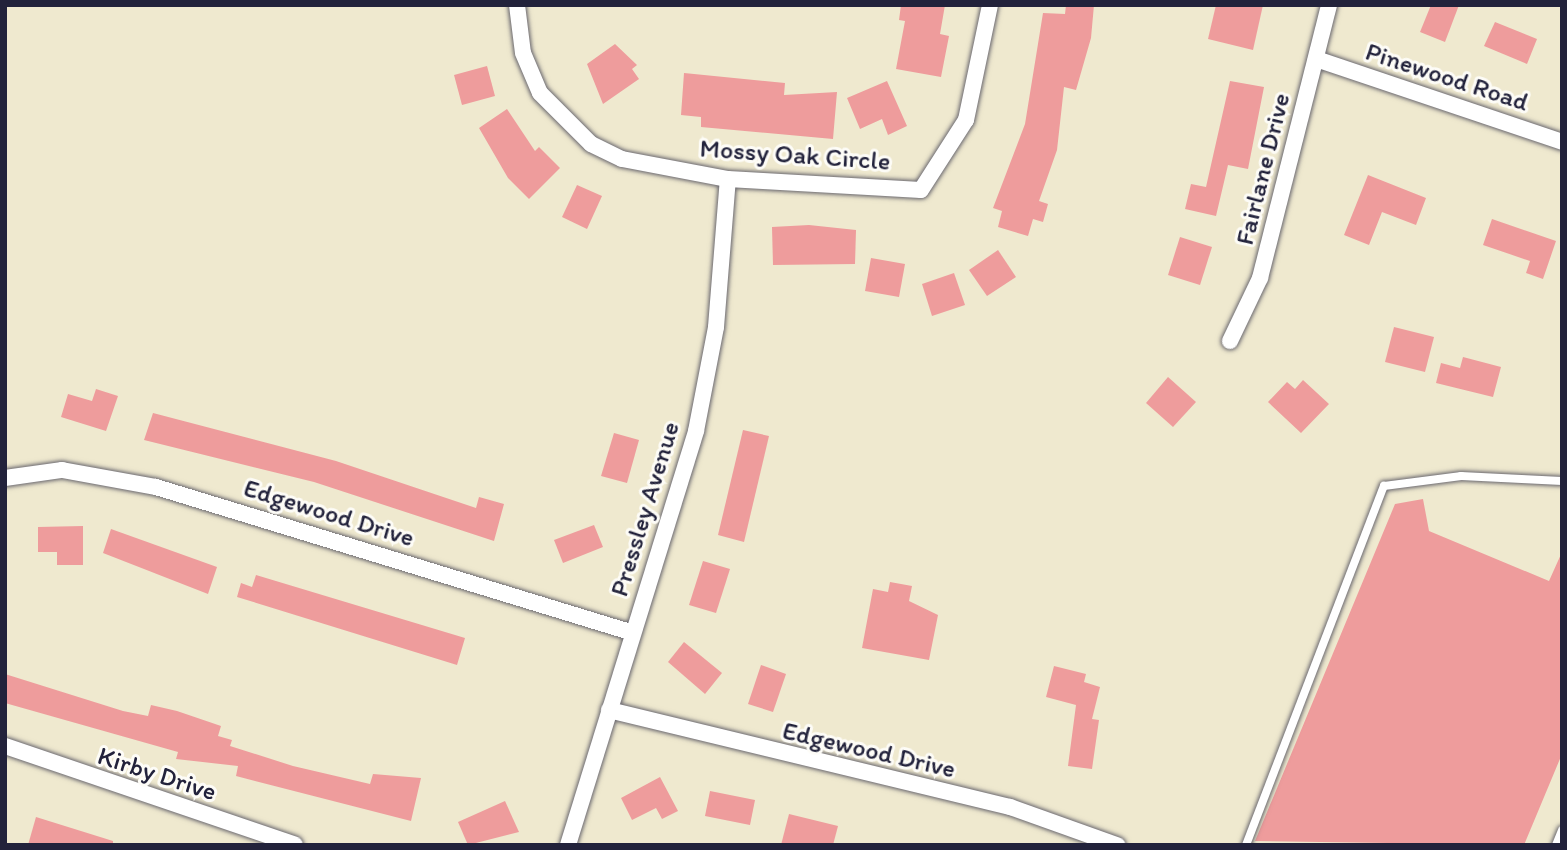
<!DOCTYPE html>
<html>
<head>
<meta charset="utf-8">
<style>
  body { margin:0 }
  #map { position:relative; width:1567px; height:850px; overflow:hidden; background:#efe9cf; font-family:Itim,sans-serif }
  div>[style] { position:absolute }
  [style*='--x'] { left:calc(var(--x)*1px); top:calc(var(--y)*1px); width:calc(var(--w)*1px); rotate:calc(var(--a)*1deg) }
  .building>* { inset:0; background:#ee9c9c }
  .roads { filter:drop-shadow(0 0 2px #6a686f) drop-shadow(0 0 2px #6a686f) }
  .lane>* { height:8px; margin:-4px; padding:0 4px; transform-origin:4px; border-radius:4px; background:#fff }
  .street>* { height:16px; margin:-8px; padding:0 8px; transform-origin:8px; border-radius:8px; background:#fff }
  span { translate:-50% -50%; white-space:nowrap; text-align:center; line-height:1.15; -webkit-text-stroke:6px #fdfcf7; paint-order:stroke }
  .street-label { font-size:26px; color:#22223b }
  .frame { position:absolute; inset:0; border:7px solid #22223b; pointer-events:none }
</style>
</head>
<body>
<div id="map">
  <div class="building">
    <i style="clip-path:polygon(901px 5px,945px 5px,940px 34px,949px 36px,941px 77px,896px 69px,905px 21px,899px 20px)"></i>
    <i style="clip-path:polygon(1066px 5px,1094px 5px,1091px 38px,1076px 90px,1064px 87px,1057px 150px,1039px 201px,1048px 204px,1043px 222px,1033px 219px,1028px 236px,998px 227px,1002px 211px,993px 208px,1025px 124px,1043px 13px,1065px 14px)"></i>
    <i style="clip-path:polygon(1216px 5px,1263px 5px,1253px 50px,1208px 39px)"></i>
    <i style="clip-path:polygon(1431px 5px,1459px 5px,1445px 42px,1420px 32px)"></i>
    <i style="clip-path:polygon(1495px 22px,1537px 39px,1527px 64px,1484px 46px)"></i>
    <i style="clip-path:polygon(615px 44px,637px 65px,632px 69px,639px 79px,603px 104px,587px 64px)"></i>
    <i style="clip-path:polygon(487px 66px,495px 96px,462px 105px,454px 75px)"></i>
    <i style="clip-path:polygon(684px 73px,785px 83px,784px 95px,837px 92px,833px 139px,701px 127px,701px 117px,681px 115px)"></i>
    <i style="clip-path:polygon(887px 81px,907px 126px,888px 135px,882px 119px,860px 129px,847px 98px)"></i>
    <i style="clip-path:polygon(1230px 81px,1264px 87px,1248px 169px,1228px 165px,1216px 216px,1185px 209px,1191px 184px,1206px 187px)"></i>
    <i style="clip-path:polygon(507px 109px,535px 151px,539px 147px,560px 168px,529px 199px,508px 178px,479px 128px)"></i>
    <i style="clip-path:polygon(1368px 175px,1426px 198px,1416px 225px,1382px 212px,1369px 245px,1344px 235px)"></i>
    <i style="clip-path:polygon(577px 185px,602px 196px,587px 229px,562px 217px)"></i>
    <i style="clip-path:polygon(1492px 219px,1556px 241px,1543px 279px,1526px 273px,1530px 261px,1483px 245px)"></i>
    <i style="clip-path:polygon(809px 225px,856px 230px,855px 264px,773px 265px,772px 227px)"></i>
    <i style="clip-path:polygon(1180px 237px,1212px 247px,1200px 285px,1168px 275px)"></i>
    <i style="clip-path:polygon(998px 250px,1016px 277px,987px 296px,969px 270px)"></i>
    <i style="clip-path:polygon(871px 258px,905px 264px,899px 297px,865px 291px)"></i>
    <i style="clip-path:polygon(954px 273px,965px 305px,932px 316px,922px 284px)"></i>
    <i style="clip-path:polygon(1394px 327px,1434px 337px,1425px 372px,1385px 362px)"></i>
    <i style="clip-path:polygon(1463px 357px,1501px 367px,1493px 397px,1436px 383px,1441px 363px,1460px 368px)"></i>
    <i style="clip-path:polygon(1168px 377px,1196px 402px,1173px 427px,1146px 403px)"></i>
    <i style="clip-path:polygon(1303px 380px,1329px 404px,1301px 433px,1268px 402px,1287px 382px,1295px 389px)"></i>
    <i style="clip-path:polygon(96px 389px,118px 396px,106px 431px,61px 417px,68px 394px,92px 401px)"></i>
    <i style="clip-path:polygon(153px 413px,336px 461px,476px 508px,479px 497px,504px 504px,494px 541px,314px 482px,144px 440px)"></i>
    <i style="clip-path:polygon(743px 430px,769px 436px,744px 542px,718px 535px)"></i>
    <i style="clip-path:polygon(614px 433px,639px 440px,627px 483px,601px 476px)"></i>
    <i style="clip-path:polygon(1423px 499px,1429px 531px,1549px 581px,1562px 552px,1562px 754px,1524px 845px,1255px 841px,1395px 504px)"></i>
    <i style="clip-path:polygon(594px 525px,603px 547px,563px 563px,554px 540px)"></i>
    <i style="clip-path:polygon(83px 526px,83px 565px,57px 565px,57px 552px,38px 552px,38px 527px)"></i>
    <i style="clip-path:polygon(111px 529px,217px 567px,208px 594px,103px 553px)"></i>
    <i style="clip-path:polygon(703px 561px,730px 569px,716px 613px,689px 605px)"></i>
    <i style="clip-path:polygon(256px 575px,465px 638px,457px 665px,237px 597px,241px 583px,252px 587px)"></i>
    <i style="clip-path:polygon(890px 582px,912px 586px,909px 601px,938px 615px,929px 660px,862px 648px,873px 589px,888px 592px)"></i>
    <i style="clip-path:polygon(684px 642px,722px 673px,705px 694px,668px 662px)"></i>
    <i style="clip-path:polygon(761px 665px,786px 674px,773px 712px,748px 704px)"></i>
    <i style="clip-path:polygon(1054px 666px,1086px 674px,1084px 682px,1100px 687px,1092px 719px,1099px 720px,1092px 769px,1068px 766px,1076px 705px,1046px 697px)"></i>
    <i style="clip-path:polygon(5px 674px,123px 711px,148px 716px,151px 705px,177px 711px,221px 726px,218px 736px,232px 740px,230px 746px,293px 766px,370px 784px,373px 774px,421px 778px,411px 821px,236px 776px,238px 766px,176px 759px,178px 752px,5px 703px)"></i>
    <i style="clip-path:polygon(660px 777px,678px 811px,662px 819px,656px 808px,632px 820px,621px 798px)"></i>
    <i style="clip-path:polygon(710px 791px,755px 800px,750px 825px,705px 816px)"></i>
    <i style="clip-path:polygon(505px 801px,519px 832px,468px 845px,458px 822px)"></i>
    <i style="clip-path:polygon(789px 814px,838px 826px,833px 845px,781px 845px)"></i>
    <i style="clip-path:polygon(36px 817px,113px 841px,113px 845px,28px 845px)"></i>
  </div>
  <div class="roads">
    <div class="lane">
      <i style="--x:1246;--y:845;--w:385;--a:-69"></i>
      <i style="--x:1384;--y:486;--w:78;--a:-7.4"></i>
      <i style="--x:1461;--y:476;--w:101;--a:2.8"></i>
      <i style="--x:1556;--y:845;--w:16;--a:-68"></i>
    </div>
    <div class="street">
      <i style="--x:517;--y:5;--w:48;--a:82.9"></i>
      <i style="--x:523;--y:53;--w:43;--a:67"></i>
      <i style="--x:540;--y:93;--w:72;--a:45"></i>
      <i style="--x:591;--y:144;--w:34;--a:26"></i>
      <i style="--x:622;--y:159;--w:108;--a:10.7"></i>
      <i style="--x:728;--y:179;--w:193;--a:3.3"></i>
      <i style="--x:921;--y:190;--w:83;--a:-57.3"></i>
      <i style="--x:966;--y:120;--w:117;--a:-78.2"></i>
      <i style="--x:1316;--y:59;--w:260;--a:18.6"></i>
      <i style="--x:1230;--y:341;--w:70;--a:-64.5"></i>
      <i style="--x:1260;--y:278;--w:282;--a:-75.8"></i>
      <i style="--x:5;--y:478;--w:58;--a:-8"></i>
      <i style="--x:62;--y:470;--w:96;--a:10.3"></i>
      <i style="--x:156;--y:487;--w:499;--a:17"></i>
      <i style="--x:609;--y:710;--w:413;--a:13.6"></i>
      <i style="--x:1010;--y:807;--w:114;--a:19.6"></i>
      <i style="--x:5;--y:746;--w:306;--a:18.8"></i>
      <i style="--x:568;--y:845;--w:433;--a:-72.8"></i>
      <i style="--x:696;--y:431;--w:106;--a:-79.1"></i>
      <i style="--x:716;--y:327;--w:148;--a:-85.4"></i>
    </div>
  </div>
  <div class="street-label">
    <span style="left:1447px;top:77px;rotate:18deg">Pinewood Road</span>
    <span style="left:795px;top:155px;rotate:4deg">Mossy Oak Circle</span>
    <span style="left:1263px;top:169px;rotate:-76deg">Fairlane Drive</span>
    <span style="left:645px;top:509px;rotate:-73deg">Pressley Avenue</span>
    <span style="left:329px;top:513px;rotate:17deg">Edgewood Drive</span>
    <span style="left:869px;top:750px;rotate:13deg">Edgewood Drive</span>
    <span style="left:157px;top:774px;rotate:18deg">Kirby Drive</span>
  </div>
  <div class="frame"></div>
</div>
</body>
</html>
